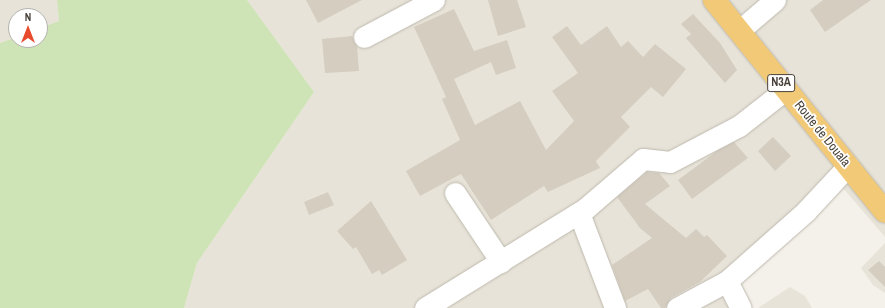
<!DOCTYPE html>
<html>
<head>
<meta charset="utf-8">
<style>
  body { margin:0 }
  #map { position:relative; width:885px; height:308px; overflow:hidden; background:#f4f1ea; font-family:"Archivo Narrow",sans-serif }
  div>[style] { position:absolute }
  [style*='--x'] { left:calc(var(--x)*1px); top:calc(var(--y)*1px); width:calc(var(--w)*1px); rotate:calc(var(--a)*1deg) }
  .residential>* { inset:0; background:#e7e3d8 }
  .green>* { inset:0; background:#cfe4b6 }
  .building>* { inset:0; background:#d4cdc0 }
  .roads { filter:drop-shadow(0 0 1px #beb8ad) drop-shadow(0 0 1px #beb8ad) }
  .minor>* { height:21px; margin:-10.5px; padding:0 10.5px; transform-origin:10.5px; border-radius:10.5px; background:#fff }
  .highway>* { height:22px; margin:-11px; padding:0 11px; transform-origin:11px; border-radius:11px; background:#f2ca77 }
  span { translate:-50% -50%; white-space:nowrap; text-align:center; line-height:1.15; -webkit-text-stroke:3.5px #fff; paint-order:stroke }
  .shield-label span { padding:1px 3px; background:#fff; border:1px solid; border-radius:3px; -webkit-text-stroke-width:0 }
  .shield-label { font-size:12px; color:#474139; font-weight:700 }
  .street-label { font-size:13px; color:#474139 }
  .north { position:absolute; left:8px; top:8px; width:40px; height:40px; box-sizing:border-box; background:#fff; border:1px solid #b5b3b0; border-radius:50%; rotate:0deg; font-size:11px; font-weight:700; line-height:16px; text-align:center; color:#474139 }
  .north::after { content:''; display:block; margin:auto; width:14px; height:18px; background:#e84a2d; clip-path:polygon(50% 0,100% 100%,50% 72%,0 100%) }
</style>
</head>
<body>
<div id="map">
  <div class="residential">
    <i style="clip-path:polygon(0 0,57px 0,59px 21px,40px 28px,40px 16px,16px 16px,16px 37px,0 43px)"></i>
    <i style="clip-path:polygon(247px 0,885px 0,885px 237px,842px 187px,737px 282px,751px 308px,184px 308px,197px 263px,314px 92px)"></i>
    <i style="clip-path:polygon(885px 243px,885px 293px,873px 285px,861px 268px)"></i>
    <i style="clip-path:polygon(790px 287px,805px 296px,812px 308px,758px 308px)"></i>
  </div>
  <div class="green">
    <i style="clip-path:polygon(57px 0,247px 0,314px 92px,197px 263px,184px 308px,0 308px,0 43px,16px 37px,16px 40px,40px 40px,40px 28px,59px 21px)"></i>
  </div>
  <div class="building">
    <i style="clip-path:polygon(306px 0,362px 0,318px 23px)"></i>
    <i style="clip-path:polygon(488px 0,517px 0,526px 27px,498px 36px)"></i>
    <i style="clip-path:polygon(823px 0,871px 0,825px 32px,810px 10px)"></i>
    <i style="clip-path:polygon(454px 9px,474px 51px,507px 40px,516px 68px,496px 75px,491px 62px,454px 79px,475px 125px,520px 101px,546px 150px,574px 121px,552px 91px,578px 73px,552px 37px,567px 26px,581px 45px,607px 26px,621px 47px,628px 41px,643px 57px,655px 44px,686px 69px,663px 97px,651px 87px,621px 117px,630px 127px,596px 161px,600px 168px,548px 192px,544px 186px,491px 220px,461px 174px,420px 196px,406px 171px,460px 140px,442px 99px,446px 97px,414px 27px)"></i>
    <i style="clip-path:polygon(693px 14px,720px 43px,737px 70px,725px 83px,686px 38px,691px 34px,681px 24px)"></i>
    <i style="clip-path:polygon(352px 36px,357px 46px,359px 71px,325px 73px,322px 39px)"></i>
    <i style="clip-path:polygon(773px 137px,791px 156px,775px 171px,758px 151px)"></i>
    <i style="clip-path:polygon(734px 142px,748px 158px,692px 199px,678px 180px,717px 151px)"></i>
    <i style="clip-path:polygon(647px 172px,659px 173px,670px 186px,645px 204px,686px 238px,696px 229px,704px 237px,707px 235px,727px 256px,700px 282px,671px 298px,665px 308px,661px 308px,648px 289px,625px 301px,612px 265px,652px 238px,640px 228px,617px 197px)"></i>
    <i style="clip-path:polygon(328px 192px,334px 205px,309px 215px,304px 202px)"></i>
    <i style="clip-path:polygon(371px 201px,407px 260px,382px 275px,379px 270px,372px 274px,356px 247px,353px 249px,337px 231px)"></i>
    <i style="clip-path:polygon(879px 261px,885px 267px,885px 287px,868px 270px)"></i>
  </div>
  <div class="roads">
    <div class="minor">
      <i style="--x:740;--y:30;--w:46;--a:-40.6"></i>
      <i style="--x:364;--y:37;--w:79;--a:-27.9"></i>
      <i style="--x:455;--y:193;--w:83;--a:56.3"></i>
      <i style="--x:579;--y:213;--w:102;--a:69.2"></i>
      <i style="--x:727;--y:281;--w:30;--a:63"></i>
      <i style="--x:425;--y:308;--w:190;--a:-31.8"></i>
      <i style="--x:586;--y:208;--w:75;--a:-40.7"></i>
      <i style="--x:643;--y:159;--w:27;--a:6"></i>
      <i style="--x:670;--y:162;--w:78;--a:-27.6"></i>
      <i style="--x:739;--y:126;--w:60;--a:-38.2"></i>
      <i style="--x:677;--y:308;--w:57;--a:-28.4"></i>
      <i style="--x:727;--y:281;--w:106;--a:-41.5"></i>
      <i style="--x:806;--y:211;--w:62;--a:-47"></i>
    </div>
    <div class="highway">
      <i style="--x:714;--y:0;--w:272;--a:51.1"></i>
    </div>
  </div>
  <div class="shield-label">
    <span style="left:781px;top:83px">N3A</span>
  </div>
  <div class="street-label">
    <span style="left:822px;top:134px;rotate:51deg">Route de Douala</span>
  </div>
  <div class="north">N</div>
</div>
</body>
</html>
